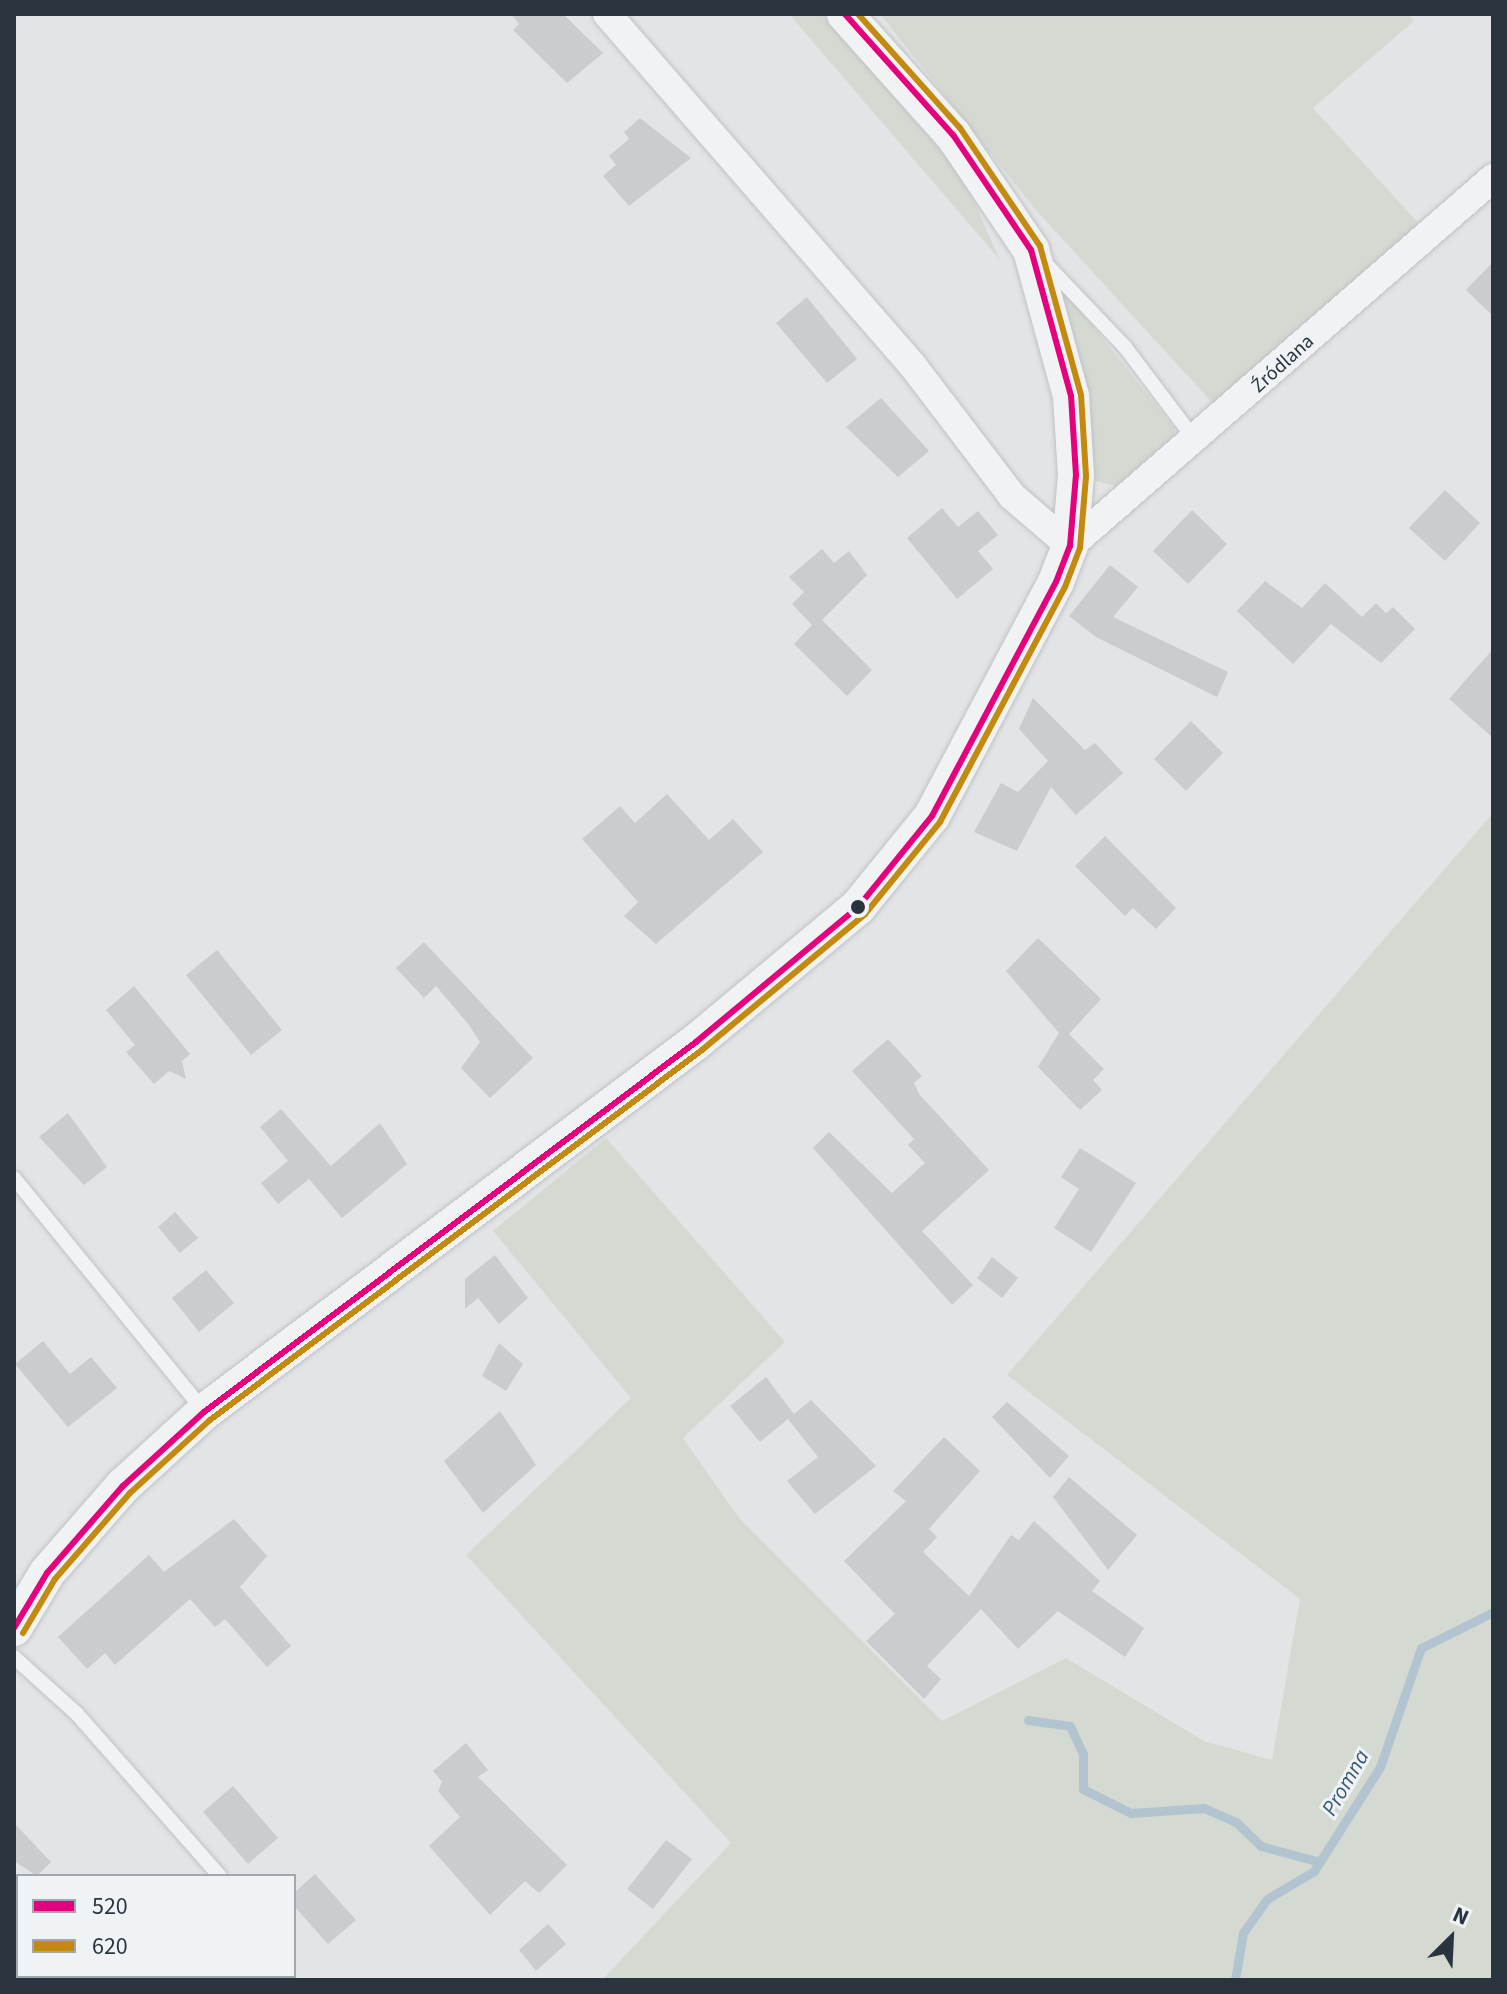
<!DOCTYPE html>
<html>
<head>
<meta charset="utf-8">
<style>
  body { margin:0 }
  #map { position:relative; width:1507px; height:1994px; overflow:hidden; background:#e2e4e6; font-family:"Source Sans 3",sans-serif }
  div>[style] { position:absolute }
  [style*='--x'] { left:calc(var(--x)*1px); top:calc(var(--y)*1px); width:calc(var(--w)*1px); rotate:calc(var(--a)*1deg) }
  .green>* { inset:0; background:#d4dad2 }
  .stream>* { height:9px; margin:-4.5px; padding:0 4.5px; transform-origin:4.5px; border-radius:4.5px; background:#b2c4d0 }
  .building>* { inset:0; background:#cacccf }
  .roads { filter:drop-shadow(0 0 2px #c0c2c4) drop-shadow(0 0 2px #c0c2c4) }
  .service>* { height:14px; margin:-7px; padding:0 7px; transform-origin:7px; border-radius:7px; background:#f1f2f4 }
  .minor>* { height:28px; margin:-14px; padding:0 14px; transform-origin:14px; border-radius:14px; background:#f1f2f4 }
  .tertiary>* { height:36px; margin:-18px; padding:0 18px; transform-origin:18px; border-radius:18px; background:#f1f2f4 }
  .bus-1>* { height:6px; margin:-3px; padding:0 3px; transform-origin:3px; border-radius:3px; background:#e5007d }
  .bus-2>* { height:6px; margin:-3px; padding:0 3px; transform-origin:3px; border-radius:3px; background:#c48a10 }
  .dots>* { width:22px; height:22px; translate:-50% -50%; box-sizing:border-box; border:4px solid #f0f3f6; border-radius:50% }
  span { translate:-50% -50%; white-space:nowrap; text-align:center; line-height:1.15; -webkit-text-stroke:6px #f0f3f6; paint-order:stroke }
  .street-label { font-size:20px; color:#2a343f }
  .water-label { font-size:22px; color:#365770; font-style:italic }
  .frame { position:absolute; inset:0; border:16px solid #2a343f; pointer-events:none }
  .legend { position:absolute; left:16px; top:1874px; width:280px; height:104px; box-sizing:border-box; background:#f0f3f6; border:2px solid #a1a7ad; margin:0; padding:10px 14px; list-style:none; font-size:24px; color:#2a343f }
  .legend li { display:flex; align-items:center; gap:16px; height:40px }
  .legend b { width:40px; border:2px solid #a1a7ad }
  .north { position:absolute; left:1411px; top:1898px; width:80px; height:80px; -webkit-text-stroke:6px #f0f3f6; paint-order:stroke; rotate:24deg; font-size:22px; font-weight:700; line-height:32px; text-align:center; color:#2a343f }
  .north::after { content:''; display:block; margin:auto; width:28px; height:36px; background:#2a343f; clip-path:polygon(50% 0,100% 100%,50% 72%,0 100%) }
</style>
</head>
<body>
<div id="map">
  <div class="green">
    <i style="clip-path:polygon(789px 14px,823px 14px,963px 177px,1000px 260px)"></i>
    <i style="clip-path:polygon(880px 14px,1408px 14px,1414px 21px,1313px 108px,1422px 227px,1219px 410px,1034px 208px)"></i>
    <i style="clip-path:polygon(1060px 285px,1175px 429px,1173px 448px,1125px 488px,1095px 481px)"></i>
    <i style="clip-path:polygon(1493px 813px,1493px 1980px,602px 1980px,731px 1843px,466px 1555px,631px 1398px,493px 1231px,606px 1138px,785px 1342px,683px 1438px,739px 1518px,942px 1721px,1066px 1658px,1204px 1741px,1272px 1760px,1300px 1599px,1007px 1375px)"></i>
  </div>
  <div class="stream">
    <i style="--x:1028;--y:1720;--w:42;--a:8.1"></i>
    <i style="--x:1070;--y:1726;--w:31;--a:65"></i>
    <i style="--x:1083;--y:1754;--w:35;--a:90"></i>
    <i style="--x:1083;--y:1789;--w:54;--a:26.6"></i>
    <i style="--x:1131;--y:1813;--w:73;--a:-3.9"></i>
    <i style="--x:1204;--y:1808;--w:35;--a:24"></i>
    <i style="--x:1236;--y:1822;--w:35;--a:44"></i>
    <i style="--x:1261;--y:1846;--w:61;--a:15.2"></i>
    <i style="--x:1235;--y:1980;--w:48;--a:-80.3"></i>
    <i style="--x:1243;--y:1933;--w:42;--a:-54.8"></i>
    <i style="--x:1267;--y:1899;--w:55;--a:-30.8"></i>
    <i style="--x:1314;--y:1871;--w:123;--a:-57.6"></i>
    <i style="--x:1380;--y:1767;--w:126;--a:-71"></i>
    <i style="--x:1421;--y:1648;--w:80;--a:-26.6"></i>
  </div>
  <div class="building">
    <i style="clip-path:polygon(511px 14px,563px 14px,603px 53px,567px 83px,513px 30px,519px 24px)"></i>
    <i style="clip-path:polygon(640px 118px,691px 158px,629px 206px,603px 176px,616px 165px,609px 156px,629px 139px,624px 132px)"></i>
    <i style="clip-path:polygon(1493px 262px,1493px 316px,1466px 290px)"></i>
    <i style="clip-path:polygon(807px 297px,857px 359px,827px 383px,776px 323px)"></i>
    <i style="clip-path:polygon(881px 398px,929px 451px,898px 477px,846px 427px)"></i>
    <i style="clip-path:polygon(1445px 490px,1480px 523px,1445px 561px,1409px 528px)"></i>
    <i style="clip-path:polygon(942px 508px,958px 527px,978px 511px,998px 535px,978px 551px,993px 569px,957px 599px,907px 538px)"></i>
    <i style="clip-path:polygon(1192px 510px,1227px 544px,1188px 584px,1153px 551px)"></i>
    <i style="clip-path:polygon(822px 549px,834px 563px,849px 551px,867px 575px,822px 620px,872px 670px,847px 696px,794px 644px,812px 625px,792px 604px,804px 592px,789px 577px)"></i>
    <i style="clip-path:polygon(1110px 565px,1138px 587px,1113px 617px,1228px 672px,1217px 697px,1096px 637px,1069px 616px)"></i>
    <i style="clip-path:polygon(1265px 581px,1302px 608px,1325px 583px,1362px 617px,1376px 603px,1386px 613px,1393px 607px,1415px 629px,1381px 663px,1331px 624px,1293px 664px,1237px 611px)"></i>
    <i style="clip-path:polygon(1493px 649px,1493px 738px,1449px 699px)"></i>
    <i style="clip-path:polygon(1033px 698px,1085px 750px,1095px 743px,1123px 773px,1076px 815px,1051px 787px,1017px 851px,974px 832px,1001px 783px,1018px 792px,1048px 761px,1019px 729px)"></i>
    <i style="clip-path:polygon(1191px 721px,1223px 753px,1186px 791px,1154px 759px)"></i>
    <i style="clip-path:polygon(667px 794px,709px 840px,733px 819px,763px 852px,656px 944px,624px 916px,638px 902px,582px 839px,620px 806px,635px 823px)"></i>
    <i style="clip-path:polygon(1105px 836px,1176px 908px,1156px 929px,1133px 908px,1125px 916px,1075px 866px)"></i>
    <i style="clip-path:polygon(1038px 938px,1101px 999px,1069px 1034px,1104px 1069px,1093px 1080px,1102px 1090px,1080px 1110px,1038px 1067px,1059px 1033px,1006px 971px)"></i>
    <i style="clip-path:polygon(424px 942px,533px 1058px,490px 1098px,461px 1068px,480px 1042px,469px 1025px,436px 986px,424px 998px,396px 968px)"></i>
    <i style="clip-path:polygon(217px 950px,282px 1030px,251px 1055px,186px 975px)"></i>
    <i style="clip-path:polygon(134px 986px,190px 1054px,182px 1061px,186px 1079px,169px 1071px,154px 1084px,126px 1052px,135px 1045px,106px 1010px)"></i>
    <i style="clip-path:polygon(888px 1039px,922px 1076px,914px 1083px,919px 1094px,989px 1170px,922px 1231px,973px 1285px,952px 1305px,813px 1148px,829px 1132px,892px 1193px,925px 1163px,908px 1145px,914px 1139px,852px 1071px)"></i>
    <i style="clip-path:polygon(281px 1109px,331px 1166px,380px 1123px,407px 1164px,342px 1218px,309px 1179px,278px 1204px,261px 1183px,288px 1161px,260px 1127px)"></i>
    <i style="clip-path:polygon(68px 1113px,107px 1167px,84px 1185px,39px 1137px)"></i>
    <i style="clip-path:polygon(1080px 1148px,1136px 1183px,1091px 1252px,1054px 1228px,1079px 1189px,1061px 1177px)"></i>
    <i style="clip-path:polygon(175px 1212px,198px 1238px,180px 1253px,158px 1227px)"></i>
    <i style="clip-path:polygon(495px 1255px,528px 1298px,499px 1324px,478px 1298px,465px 1309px,465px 1279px)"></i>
    <i style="clip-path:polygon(992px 1257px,1018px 1278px,1002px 1298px,977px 1278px)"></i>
    <i style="clip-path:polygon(206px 1270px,234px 1303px,199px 1332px,172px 1298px)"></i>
    <i style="clip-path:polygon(43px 1341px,70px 1374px,91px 1357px,117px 1388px,68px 1427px,15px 1364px)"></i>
    <i style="clip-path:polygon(499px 1343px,523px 1364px,506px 1391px,482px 1376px)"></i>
    <i style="clip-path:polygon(766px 1377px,794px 1414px,811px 1400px,876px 1466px,815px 1514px,787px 1481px,818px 1457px,788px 1419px,760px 1442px,730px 1406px)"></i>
    <i style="clip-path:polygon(1007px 1402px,1069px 1456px,1050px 1478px,992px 1417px)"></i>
    <i style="clip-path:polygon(500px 1411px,536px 1465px,483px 1513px,444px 1461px)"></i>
    <i style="clip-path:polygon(944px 1437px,980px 1471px,929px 1529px,937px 1537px,923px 1552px,969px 1596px,1011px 1535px,1019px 1540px,1034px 1521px,1100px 1581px,1092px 1591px,1144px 1628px,1125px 1657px,1058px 1611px,1018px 1649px,981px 1609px,927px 1666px,941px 1679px,924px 1699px,866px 1641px,895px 1614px,844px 1561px,906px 1501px,893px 1491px)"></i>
    <i style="clip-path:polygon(1069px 1477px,1137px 1535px,1108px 1570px,1053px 1497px)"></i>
    <i style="clip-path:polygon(234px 1519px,267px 1556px,240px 1587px,291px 1646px,267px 1667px,225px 1619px,215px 1627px,190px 1599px,115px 1665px,105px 1653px,87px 1669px,58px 1637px,149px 1555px,164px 1572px)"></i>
    <i style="clip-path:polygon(466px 1743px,488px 1770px,478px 1777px,567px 1865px,539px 1893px,525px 1881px,490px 1915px,429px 1846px,460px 1817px,438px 1791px,442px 1782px,433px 1771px)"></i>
    <i style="clip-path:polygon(233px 1786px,278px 1838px,248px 1864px,203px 1812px)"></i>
    <i style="clip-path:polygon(14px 1823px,51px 1862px,37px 1876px,14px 1861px)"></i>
    <i style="clip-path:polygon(666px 1840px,692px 1859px,653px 1909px,627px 1889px)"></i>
    <i style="clip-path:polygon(315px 1874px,356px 1920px,328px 1944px,294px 1906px,294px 1893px)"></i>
    <i style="clip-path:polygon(548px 1924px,566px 1944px,536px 1971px,519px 1950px)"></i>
  </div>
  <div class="roads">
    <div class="service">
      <i style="--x:1043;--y:261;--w:119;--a:46.4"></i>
      <i style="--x:1125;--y:347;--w:116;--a:53"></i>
      <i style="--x:14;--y:1178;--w:299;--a:50.8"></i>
      <i style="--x:14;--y:1657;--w:85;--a:42.1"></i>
      <i style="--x:77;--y:1714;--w:216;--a:48.6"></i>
    </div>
    <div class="minor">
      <i style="--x:607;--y:14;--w:466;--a:49"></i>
      <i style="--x:913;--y:366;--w:163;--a:52.7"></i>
      <i style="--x:1012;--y:496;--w:77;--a:40.8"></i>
      <i style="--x:1070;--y:546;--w:561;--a:-41.02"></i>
    </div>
    <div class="tertiary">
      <i style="--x:14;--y:1628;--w:64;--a:-59"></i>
      <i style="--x:47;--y:1573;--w:116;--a:-48.9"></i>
      <i style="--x:123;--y:1486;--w:110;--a:-42.4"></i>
      <i style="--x:204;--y:1412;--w:616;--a:-36.94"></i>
      <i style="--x:696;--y:1042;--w:211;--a:-39.8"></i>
      <i style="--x:858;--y:907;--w:117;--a:-50.9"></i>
      <i style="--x:932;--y:816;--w:265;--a:-62.1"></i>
      <i style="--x:1056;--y:582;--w:39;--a:-69"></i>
      <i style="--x:1070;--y:546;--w:71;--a:-85.2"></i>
      <i style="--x:1076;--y:475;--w:79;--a:-93.6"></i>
      <i style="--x:1071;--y:396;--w:151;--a:-105.3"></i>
      <i style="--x:1031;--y:250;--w:139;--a:-124.1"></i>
      <i style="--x:953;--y:135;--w:162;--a:-131.8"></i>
    </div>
  </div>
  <div class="bus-1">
    <i style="--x:14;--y:1628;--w:64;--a:-59"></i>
    <i style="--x:47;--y:1573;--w:116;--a:-48.9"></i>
    <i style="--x:123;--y:1486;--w:110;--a:-42.4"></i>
    <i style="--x:204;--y:1412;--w:616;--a:-36.94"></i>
    <i style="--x:696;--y:1042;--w:211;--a:-39.8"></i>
    <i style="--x:858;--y:907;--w:117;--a:-50.9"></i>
    <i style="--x:932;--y:816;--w:265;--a:-62.1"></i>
    <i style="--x:1056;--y:582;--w:39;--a:-69"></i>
    <i style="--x:1070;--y:546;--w:71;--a:-85.2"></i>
    <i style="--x:1076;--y:475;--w:79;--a:-93.6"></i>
    <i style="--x:1071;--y:396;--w:151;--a:-105.3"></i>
    <i style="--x:1031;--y:250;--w:139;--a:-124.1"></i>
    <i style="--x:953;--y:135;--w:162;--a:-131.8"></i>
  </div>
  <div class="bus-2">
    <i style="--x:23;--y:1633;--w:63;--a:-59.3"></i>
    <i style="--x:55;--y:1579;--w:114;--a:-48.9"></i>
    <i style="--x:130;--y:1493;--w:108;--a:-42.4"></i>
    <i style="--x:210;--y:1420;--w:616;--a:-36.94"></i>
    <i style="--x:702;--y:1050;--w:212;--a:-39.8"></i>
    <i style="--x:865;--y:914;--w:119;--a:-50.8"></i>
    <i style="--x:940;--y:822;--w:266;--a:-62"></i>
    <i style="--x:1065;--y:587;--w:42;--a:-69"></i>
    <i style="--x:1080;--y:548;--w:72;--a:-85.2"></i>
    <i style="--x:1086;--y:476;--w:81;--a:-93.5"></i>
    <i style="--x:1081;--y:395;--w:155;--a:-105.4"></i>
    <i style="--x:1040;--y:246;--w:143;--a:-124.1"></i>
    <i style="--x:960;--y:128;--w:153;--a:-131.8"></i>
  </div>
  <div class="dots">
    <i style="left:858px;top:907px;background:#2a343f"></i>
  </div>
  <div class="street-label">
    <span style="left:1283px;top:364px;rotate:-42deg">Źródlana</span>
  </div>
  <div class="water-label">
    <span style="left:1346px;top:1783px;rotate:-60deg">Promna</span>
  </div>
  <div class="frame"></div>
  <ul class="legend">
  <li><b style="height:10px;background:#e5007d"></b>520</li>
  <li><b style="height:10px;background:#c48a10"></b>620</li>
  </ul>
  <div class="north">N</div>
</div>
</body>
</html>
